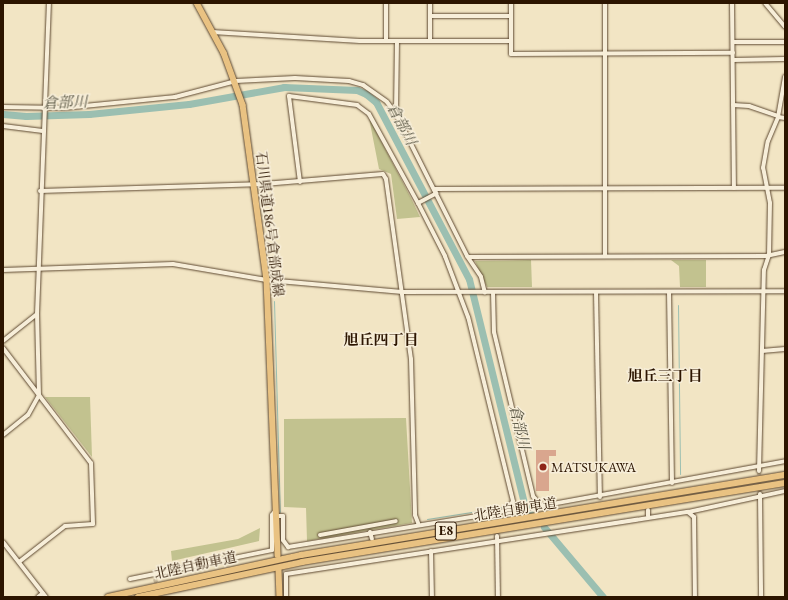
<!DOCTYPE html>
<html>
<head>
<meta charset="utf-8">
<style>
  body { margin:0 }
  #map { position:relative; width:788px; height:600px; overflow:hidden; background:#f2e5c4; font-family:"EB Garamond","Noto Serif JP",serif }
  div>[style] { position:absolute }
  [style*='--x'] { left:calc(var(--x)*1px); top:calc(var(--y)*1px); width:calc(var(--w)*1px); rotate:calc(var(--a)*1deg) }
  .green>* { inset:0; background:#c2c28f }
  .stream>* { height:1px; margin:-0.5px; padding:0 0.5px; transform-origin:0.5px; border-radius:0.5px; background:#9bbfb1 }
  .river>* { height:7px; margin:-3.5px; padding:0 3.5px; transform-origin:3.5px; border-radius:3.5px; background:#9bbfb1 }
  .building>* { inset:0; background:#d9a68e }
  .minor-tunnel>* { height:4px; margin-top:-2px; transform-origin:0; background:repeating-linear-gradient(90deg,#cabb9d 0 4px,transparent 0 6px) }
  .roads { filter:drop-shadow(0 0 1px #5e4931) drop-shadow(0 0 1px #5e4931) }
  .minor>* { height:4px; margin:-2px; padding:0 2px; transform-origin:2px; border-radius:2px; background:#f7eed9 }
  .major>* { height:5.5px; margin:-2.75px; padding:0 2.75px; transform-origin:2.75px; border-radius:2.75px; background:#e9c282 }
  .highway>* { height:6px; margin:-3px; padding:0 3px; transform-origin:3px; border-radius:3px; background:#e9c282 }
  .dots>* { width:11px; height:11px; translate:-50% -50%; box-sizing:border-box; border:2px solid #f7eed9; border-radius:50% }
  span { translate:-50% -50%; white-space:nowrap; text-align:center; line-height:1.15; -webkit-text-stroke:3px #f7eed9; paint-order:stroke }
  .shield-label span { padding:1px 3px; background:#f7eed9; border:1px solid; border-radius:3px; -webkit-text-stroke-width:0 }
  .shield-label { font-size:13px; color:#2c1500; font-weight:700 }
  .street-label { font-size:14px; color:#2c1500 }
  .poi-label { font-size:14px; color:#2c1500 }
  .left { translate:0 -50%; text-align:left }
  .water-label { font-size:15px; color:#53503e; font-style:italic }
  .neighbourhood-label { font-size:15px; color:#2c1500; font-weight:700 }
  .frame { position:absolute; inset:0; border:4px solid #2c1500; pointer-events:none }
</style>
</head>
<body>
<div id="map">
  <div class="green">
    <i style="clip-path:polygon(369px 118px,411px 198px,420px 217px,397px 219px,391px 174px,379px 169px)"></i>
    <i style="clip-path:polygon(531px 260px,532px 287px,487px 287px,475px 261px)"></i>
    <i style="clip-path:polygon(671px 260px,706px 260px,706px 287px,680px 287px,679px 266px)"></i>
    <i style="clip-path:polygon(45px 397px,90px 397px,92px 457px)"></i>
    <i style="clip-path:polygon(406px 418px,412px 523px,307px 541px,306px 508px,284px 507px,284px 419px)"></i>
    <i style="clip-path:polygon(260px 528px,259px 541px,172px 561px,171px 551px,238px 539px)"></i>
  </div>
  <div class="stream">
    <i style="--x:274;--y:301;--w:211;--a:88.4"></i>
    <i style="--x:678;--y:305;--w:169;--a:89.3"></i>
    <i style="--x:427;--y:519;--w:77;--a:-9"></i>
  </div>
  <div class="river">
    <i style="--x:3;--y:114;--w:23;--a:5"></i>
    <i style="--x:26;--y:116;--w:63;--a:-1.8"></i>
    <i style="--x:89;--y:114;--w:100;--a:-5.7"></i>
    <i style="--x:189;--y:104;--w:97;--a:-10.1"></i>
    <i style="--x:284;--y:87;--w:73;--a:2.4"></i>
    <i style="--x:357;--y:90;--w:10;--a:24"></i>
    <i style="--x:366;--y:94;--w:13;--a:39"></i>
    <i style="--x:376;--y:102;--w:200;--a:62.3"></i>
    <i style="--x:469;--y:279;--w:231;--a:76.2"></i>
    <i style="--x:524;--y:503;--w:12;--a:59"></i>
    <i style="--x:544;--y:527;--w:92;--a:49.9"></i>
  </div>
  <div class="building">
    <i style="clip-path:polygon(536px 450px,556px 450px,556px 456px,549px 456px,549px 491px,536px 491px)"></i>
  </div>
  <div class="minor-tunnel">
    <i style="--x:759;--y:471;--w:23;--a:88"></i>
    <i style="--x:155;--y:579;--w:19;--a:74"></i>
  </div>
  <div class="roads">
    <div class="minor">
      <i style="--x:511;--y:3;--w:51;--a:90"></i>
      <i style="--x:511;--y:54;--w:222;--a:-0.3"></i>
      <i style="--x:605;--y:3;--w:253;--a:90"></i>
      <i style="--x:732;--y:3;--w:185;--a:89.4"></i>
      <i style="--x:765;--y:3;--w:31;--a:50"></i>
      <i style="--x:430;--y:16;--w:81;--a:0"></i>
      <i style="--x:212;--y:32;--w:148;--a:3.5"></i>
      <i style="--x:360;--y:41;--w:151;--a:0"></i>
      <i style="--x:386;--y:41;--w:38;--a:-90"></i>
      <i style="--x:397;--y:41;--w:73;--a:90.8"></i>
      <i style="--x:396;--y:114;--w:159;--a:63.4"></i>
      <i style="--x:467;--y:256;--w:25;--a:56"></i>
      <i style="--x:481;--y:277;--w:16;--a:76"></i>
      <i style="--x:430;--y:41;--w:38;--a:-90"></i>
      <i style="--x:733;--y:42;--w:52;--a:0"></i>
      <i style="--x:733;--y:60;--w:52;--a:-1.1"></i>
      <i style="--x:733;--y:105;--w:16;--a:4"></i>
      <i style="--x:749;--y:106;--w:31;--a:19"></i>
      <i style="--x:3;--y:107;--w:61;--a:0.9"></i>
      <i style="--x:64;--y:108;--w:112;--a:-5.7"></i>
      <i style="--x:175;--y:97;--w:63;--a:-14.7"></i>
      <i style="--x:236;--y:81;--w:59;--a:-2.9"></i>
      <i style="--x:295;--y:78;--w:54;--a:3.2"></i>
      <i style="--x:349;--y:81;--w:15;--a:16"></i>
      <i style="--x:363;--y:85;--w:29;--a:35"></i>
      <i style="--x:387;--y:102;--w:15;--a:53"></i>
      <i style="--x:778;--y:117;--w:7;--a:8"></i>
      <i style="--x:3;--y:126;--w:40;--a:7.1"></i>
      <i style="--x:300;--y:182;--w:87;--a:-97.3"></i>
      <i style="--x:289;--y:96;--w:69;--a:7.5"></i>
      <i style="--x:357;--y:105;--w:15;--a:37"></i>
      <i style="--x:369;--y:114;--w:102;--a:61.2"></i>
      <i style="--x:434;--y:189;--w:351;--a:-0.2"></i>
      <i style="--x:40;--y:191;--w:224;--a:-1.8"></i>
      <i style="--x:264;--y:184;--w:119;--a:-4.8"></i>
      <i style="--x:383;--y:174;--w:6;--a:59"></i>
      <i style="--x:386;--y:179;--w:182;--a:82.1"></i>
      <i style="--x:411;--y:359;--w:156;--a:88.5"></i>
      <i style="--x:415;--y:515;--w:9;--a:69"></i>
      <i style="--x:469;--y:257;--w:297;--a:-0.2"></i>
      <i style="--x:766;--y:256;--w:19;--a:-12"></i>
      <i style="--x:3;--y:270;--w:170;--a:-2"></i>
      <i style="--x:173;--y:264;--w:95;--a:9.7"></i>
      <i style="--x:267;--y:280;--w:136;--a:5.1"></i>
      <i style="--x:402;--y:292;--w:383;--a:-0.1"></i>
      <i style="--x:493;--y:292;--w:40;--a:88.6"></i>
      <i style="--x:494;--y:332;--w:169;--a:76.6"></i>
      <i style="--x:533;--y:496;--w:13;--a:51"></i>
      <i style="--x:541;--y:506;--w:248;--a:-10.4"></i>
      <i style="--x:596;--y:292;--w:205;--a:88.9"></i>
      <i style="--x:669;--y:292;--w:191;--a:89.1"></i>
      <i style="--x:3;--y:341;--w:43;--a:-38.5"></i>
      <i style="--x:37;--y:314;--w:311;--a:-87.8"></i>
      <i style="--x:3;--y:348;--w:145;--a:52.6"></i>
      <i style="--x:91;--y:463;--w:61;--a:88.1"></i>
      <i style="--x:93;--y:524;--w:28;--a:176"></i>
      <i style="--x:65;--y:526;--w:58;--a:142"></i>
      <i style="--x:762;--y:351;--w:23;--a:-5"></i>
      <i style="--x:3;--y:435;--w:32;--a:-39"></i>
      <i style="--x:28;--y:415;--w:23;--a:-61"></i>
      <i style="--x:39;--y:395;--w:81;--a:-91.4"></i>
      <i style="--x:759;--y:471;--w:201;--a:-88.6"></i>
      <i style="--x:764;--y:270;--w:16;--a:-72"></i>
      <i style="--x:769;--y:255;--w:52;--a:-88.9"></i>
      <i style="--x:770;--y:203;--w:36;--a:-101"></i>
      <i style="--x:763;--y:168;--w:27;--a:-80"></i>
      <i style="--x:768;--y:141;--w:26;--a:-67"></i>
      <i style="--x:778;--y:117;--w:41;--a:-80.1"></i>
      <i style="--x:760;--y:494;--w:103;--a:89.4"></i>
      <i style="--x:648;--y:510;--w:6;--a:90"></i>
      <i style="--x:688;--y:512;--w:8;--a:40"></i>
      <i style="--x:694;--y:517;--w:80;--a:89.3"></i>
      <i style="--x:276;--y:516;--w:7;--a:0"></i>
      <i style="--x:283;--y:516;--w:24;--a:90"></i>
      <i style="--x:283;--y:540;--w:9;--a:54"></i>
      <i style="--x:288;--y:547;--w:210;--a:-9.3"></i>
      <i style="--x:495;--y:513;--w:13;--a:-13"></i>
      <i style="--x:508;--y:510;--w:10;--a:-61"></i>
      <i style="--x:513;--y:501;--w:189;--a:-103.7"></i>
      <i style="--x:468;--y:317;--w:65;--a:-110.7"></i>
      <i style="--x:445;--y:256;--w:59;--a:-117"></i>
      <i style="--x:418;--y:203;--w:21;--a:-28"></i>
      <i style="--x:370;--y:532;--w:7;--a:74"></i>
      <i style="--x:320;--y:535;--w:77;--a:-10.4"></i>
      <i style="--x:497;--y:536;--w:61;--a:89.1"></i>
      <i style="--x:3;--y:542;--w:70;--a:52"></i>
      <i style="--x:431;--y:551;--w:46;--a:88.8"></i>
      <i style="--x:130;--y:579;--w:145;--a:-11.5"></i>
      <i style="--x:272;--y:550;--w:35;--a:-90"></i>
      <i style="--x:272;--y:515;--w:6;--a:-51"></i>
      <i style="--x:38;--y:597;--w:6;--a:-39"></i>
      <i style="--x:286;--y:597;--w:23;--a:-90"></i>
      <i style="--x:286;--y:574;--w:407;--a:-8.8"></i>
      <i style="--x:688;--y:512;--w:99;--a:-12.2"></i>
    </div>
    <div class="major">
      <i style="--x:197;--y:3;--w:57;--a:61.6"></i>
      <i style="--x:224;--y:53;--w:55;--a:69.9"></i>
      <i style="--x:243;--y:105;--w:177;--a:82.2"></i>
      <i style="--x:267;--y:280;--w:275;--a:87.7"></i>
      <i style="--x:279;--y:570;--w:27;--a:88"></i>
    </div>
    <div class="highway">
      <i style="--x:108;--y:597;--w:198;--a:-12.3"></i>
      <i style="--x:301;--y:555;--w:491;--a:-9.4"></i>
      <i style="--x:138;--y:597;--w:168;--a:-12"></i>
      <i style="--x:302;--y:562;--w:489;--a:-9.3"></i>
    </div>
  </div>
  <div class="dots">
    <i style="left:543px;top:467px;background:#8f2418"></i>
  </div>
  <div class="shield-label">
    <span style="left:446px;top:531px">E8</span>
  </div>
  <div class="street-label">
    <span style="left:270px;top:224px;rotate:83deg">石川県道186号倉部成線</span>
    <span style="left:515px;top:509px;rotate:-9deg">北陸自動車道</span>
    <span style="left:195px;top:565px;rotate:-12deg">北陸自動車道</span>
  </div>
  <div class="poi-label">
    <span class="left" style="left:551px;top:467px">MATSUKAWA</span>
  </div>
  <div class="water-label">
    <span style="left:65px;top:102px;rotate:-2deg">倉部川</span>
    <span style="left:402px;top:124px;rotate:62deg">倉部川</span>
    <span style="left:520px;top:427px;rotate:77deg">倉部川</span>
  </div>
  <div class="neighbourhood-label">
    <span style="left:381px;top:340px">旭丘四丁目</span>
    <span style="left:665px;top:376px">旭丘三丁目</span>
  </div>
  <div class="frame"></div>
</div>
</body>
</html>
